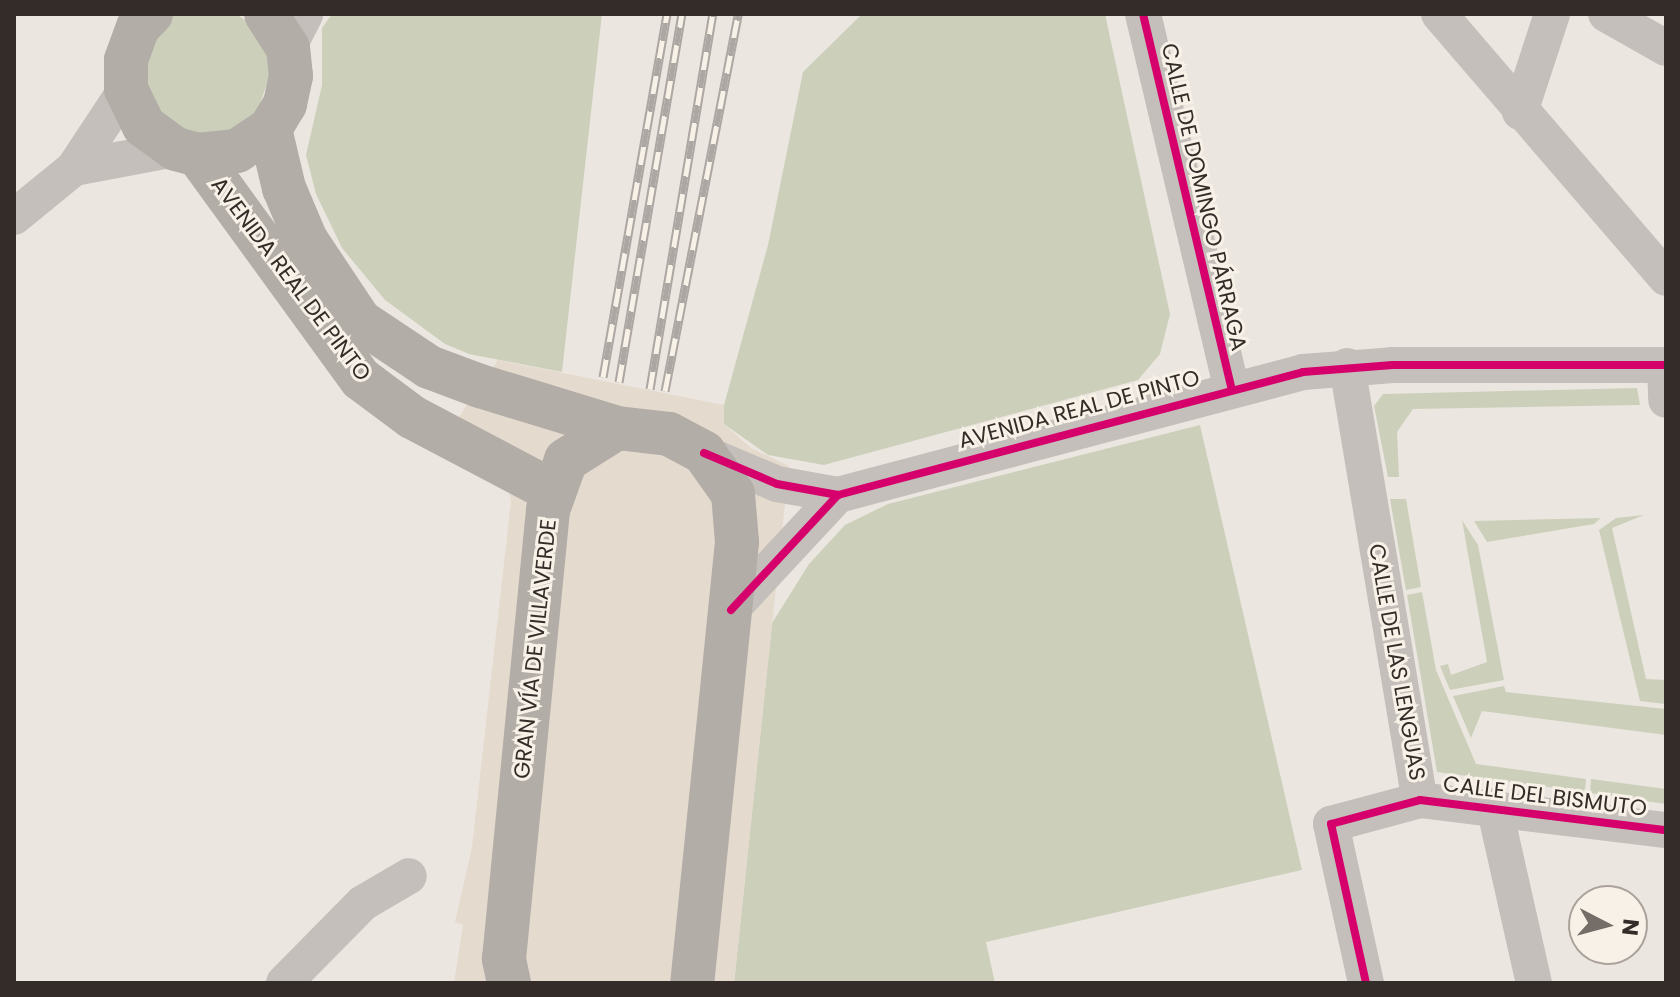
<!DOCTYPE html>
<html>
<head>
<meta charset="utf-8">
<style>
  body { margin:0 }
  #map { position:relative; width:1680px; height:997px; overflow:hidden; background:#ece6e0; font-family:Poppins,sans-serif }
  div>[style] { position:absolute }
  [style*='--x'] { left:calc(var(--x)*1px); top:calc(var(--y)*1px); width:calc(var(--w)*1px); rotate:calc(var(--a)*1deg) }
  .green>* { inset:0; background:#ccd0bb }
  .plaza>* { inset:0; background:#e5dace }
  .minor>* { height:36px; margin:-18px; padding:0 18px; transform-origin:18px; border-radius:18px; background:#c4bfba }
  .major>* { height:44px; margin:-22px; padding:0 22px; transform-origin:22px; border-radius:22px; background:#b3ada8 }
  .rail>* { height:9px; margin-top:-4.5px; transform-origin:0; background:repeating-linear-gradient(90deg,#f8f1e8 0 18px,#aca7a3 0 36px); box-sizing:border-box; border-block:2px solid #aca7a3 }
  .cycleway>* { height:8px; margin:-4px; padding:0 4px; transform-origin:4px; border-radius:4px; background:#d6006c }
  span { translate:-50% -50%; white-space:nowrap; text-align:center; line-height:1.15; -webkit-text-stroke:6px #f8f1e8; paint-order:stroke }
  .street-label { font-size:22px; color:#342c28 }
  .frame { position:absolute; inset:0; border:16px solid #342c28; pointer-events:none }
  .north { position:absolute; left:1568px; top:885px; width:80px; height:80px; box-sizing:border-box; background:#f8f1e8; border:2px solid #aaa29b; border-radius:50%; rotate:96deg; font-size:22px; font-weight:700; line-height:32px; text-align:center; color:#342c28 }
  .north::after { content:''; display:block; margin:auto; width:28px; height:36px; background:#746d68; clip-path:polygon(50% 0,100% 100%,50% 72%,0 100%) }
</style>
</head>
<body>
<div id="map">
  <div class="green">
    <i style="clip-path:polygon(172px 14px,236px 14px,248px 22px,268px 56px,270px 75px,257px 112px,242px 126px,205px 138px,153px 114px,139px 58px)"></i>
    <i style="clip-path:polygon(332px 14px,602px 14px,562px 372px,469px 354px,445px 344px,385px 300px,342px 248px,316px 194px,306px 155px,322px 85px,322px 28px)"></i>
    <i style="clip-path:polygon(862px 14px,1105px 14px,1170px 314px,1160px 354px,1138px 380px,824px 465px,768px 455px,724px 424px,724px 405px,768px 245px,803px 72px)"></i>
    <i style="clip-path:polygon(1637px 388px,1640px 405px,1413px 409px,1397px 432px,1399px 477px,1388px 477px,1374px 406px,1383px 394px)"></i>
    <i style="clip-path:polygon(1200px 425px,1302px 870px,986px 942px,995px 983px,734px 983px,772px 623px,809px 564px,845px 525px,888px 504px)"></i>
    <i style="clip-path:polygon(1390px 499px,1406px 499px,1421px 587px,1406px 590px)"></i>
    <i style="clip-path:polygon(1644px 515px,1612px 528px,1646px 679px,1666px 680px,1666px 704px,1640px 701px,1599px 530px,1616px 518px)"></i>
    <i style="clip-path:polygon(1601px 518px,1594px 524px,1487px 542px,1474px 521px)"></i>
    <i style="clip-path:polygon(1462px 520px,1478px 545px,1504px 680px,1450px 690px,1440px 666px,1448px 664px,1451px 675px,1487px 662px)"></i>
    <i style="clip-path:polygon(1422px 592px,1436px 670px,1476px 764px,1586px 779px,1585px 792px,1437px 772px,1407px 595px)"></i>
    <i style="clip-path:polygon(1504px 686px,1506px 692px,1666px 709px,1666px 735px,1482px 711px,1471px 738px,1453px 696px)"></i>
    <i style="clip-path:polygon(1591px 779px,1666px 789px,1666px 804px,1590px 793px)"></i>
  </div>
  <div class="plaza">
    <i style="clip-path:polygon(498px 360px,724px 405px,724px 424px,751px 448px,789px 466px,734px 983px,454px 983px,463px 925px,455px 922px,472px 847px,511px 501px,509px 491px,434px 453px)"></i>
  </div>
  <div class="minor">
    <i style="--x:1143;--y:14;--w:383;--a:76.7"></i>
    <i style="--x:1439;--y:14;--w:348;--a:49.3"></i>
    <i style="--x:1606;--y:14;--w:69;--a:29.5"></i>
    <i style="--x:288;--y:48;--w:38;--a:-63"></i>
    <i style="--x:1520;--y:112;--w:103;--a:-71.9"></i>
    <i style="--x:74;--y:168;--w:104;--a:-10.6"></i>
    <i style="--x:14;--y:217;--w:77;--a:-39.2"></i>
    <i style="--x:74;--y:168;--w:95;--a:-56.6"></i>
    <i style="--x:1665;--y:365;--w:35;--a:88"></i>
    <i style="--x:1347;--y:366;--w:440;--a:80.5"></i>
    <i style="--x:704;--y:453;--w:79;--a:23"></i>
    <i style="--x:777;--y:484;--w:62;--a:10.2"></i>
    <i style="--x:838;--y:495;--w:481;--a:-14.8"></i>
    <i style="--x:1303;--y:372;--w:90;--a:-4.4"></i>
    <i style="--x:1393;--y:365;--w:273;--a:0"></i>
    <i style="--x:731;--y:610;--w:157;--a:-47.1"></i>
    <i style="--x:1494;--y:806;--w:181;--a:77.3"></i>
    <i style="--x:284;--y:983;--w:112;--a:-45.4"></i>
    <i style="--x:363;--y:903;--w:53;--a:-30.4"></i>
    <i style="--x:1366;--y:983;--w:163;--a:-102.4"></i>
    <i style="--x:1331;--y:824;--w:92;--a:-15.1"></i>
    <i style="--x:1420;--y:800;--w:248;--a:7"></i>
  </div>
  <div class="major">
    <i style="--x:151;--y:14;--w:18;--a:135"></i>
    <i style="--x:138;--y:27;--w:35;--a:110"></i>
    <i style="--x:126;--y:60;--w:29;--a:90"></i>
    <i style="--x:126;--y:89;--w:41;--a:64.1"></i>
    <i style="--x:144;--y:126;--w:39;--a:36"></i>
    <i style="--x:176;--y:149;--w:23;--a:15"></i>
    <i style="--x:198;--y:155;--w:39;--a:-6"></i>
    <i style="--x:237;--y:151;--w:40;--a:-34"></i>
    <i style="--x:270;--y:129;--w:29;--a:-59"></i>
    <i style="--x:285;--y:104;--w:29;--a:-78"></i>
    <i style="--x:291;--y:76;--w:28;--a:-96"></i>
    <i style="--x:288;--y:48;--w:40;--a:-122.9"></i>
    <i style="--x:270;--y:129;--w:61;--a:76.7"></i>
    <i style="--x:284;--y:188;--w:56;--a:67.1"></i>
    <i style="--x:306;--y:240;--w:97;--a:56.3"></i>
    <i style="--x:360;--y:321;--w:83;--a:33.7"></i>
    <i style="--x:429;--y:367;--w:54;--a:20.4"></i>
    <i style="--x:480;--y:386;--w:143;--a:17"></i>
    <i style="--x:617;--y:428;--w:52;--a:6.6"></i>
    <i style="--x:669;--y:434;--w:40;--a:28"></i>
    <i style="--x:704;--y:453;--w:50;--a:54.7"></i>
    <i style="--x:733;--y:494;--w:48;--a:85.2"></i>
    <i style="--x:737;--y:542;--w:443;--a:95.8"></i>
    <i style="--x:198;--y:155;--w:277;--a:54"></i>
    <i style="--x:361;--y:379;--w:64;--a:36.7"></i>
    <i style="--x:412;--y:417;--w:161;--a:27.8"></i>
    <i style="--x:509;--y:983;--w:25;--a:-102"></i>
    <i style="--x:504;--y:959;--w:451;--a:-84.4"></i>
    <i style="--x:548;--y:510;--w:53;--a:-70.2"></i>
    <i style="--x:566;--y:460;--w:60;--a:-32.1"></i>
  </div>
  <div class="rail">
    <i style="--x:603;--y:377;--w:369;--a:-80"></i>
    <i style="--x:619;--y:382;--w:373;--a:-80.3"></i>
    <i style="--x:650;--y:389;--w:380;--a:-80.5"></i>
    <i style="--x:665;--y:391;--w:384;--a:-79"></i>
  </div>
  <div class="cycleway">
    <i style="--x:1143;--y:14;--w:383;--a:76.7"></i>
    <i style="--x:704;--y:453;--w:79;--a:23"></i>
    <i style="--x:777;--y:484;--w:62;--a:10.2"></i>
    <i style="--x:838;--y:495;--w:481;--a:-14.8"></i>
    <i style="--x:1303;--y:372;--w:90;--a:-4.4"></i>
    <i style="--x:1393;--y:365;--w:273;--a:0"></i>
    <i style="--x:731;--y:610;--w:157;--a:-47.1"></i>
    <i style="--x:1366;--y:983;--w:163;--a:-102.4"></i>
    <i style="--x:1331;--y:824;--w:92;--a:-15.1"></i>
    <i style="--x:1420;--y:800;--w:248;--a:7"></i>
  </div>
  <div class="street-label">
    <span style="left:1204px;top:197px;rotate:77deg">CALLE DE DOMINGO PÁRRAGA</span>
    <span style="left:291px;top:279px;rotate:53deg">AVENIDA REAL DE PINTO</span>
    <span style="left:1079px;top:409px;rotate:-15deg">AVENIDA REAL DE PINTO</span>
    <span style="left:535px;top:649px;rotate:-84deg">GRAN VÍA DE VILLAVERDE</span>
    <span style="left:1397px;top:662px;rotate:80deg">CALLE DE LAS LENGUAS</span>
    <span style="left:1545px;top:796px;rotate:7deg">CALLE DEL BISMUTO</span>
  </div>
  <div class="frame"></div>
  <div class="north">N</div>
</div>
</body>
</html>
